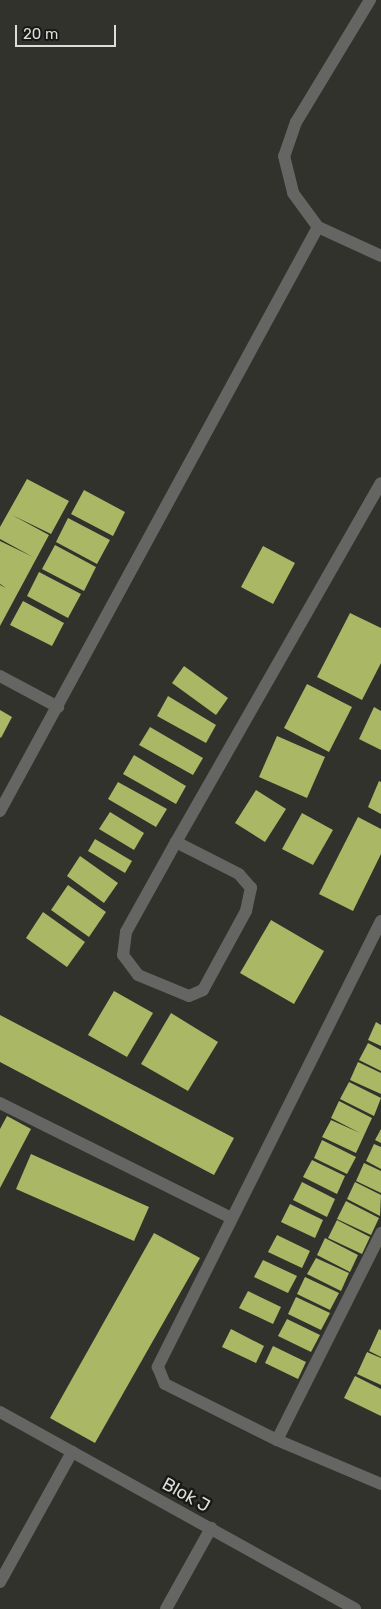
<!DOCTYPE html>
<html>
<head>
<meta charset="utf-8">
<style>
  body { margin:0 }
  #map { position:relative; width:381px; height:1609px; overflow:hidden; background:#30322b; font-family:Rubik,sans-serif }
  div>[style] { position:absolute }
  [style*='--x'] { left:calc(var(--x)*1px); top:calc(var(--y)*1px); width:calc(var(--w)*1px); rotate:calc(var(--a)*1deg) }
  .building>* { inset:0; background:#aab866 }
  .minor>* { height:12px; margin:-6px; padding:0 6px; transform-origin:6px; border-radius:6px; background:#656663 }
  span { translate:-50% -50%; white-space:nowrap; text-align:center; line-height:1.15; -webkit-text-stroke:5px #181916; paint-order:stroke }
  .street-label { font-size:18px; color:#dcddd9 }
  .scale { position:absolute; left:15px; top:25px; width:101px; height:22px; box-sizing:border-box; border:2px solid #dcddd9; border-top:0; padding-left:6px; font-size:15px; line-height:18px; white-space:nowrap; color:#dcddd9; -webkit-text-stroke:4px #181916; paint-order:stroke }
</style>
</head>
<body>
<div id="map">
  <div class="building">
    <i style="clip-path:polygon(27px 479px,69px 501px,51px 534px,12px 515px,49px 535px,0 626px,0 585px,6px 588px,0 584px,0 541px,33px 557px,0 539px,0 527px)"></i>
    <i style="clip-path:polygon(84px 490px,125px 512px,113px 536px,71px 514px)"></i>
    <i style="clip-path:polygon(68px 518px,110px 540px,97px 564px,56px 542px)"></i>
    <i style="clip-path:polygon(55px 545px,96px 567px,84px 591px,42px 569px)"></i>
    <i style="clip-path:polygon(263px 546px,295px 563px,273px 604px,241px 587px)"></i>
    <i style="clip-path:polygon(39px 572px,81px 594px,68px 618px,27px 596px)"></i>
    <i style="clip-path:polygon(23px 601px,64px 623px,52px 646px,10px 625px)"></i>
    <i style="clip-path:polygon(350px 613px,381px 628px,381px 663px,362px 700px,317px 677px)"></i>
    <i style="clip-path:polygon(184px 666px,228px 698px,216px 715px,172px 683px)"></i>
    <i style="clip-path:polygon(307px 684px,352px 707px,329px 752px,284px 728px)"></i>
    <i style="clip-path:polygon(168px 696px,216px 725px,206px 743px,157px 716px)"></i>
    <i style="clip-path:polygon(374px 707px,381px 711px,381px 750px,359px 739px)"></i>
    <i style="clip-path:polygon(0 710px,12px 717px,1px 738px,0 737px)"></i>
    <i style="clip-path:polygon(150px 727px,203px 758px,193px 775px,139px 745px)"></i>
    <i style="clip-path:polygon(277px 736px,325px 757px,307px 798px,259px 777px)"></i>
    <i style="clip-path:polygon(134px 755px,186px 786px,176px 804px,123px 774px)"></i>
    <i style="clip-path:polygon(379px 781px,381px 782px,381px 814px,368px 807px)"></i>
    <i style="clip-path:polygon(118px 782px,167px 809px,156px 827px,108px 799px)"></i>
    <i style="clip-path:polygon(256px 790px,286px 809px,265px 842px,235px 823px)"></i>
    <i style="clip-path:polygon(110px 812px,144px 833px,134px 850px,99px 829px)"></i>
    <i style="clip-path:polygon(302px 813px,333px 830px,313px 865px,282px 849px)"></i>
    <i style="clip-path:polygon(358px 817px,381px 829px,381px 854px,353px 911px,319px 894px)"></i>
    <i style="clip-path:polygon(95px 839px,132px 861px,125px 873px,88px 851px)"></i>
    <i style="clip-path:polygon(80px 856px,118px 883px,104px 903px,67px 876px)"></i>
    <i style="clip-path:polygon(68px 885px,106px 912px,89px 937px,51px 910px)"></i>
    <i style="clip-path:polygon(43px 912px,85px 942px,67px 967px,26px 938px)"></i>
    <i style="clip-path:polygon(271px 920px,324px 951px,294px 1004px,240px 973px)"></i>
    <i style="clip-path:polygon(114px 991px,153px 1013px,127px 1057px,88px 1035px)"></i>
    <i style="clip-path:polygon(171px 1013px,218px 1042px,188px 1091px,141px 1064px)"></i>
    <i style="clip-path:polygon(0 1015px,234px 1138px,214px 1175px,0 1062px)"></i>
    <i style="clip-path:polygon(376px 1022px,381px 1025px,381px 1046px,368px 1040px)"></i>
    <i style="clip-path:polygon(368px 1043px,381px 1050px,381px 1071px,359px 1060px)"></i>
    <i style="clip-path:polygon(358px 1062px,381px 1073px,381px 1094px,350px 1080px)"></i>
    <i style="clip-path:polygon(349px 1082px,381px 1098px,374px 1116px,340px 1099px)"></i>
    <i style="clip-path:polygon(339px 1101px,372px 1118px,356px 1153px,322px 1137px,331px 1120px,360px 1133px,331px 1118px)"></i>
    <i style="clip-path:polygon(7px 1116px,31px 1129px,0 1188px,0 1129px)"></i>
    <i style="clip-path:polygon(381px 1129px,381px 1143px,375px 1140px)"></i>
    <i style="clip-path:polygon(322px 1140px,356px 1157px,347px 1174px,314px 1158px)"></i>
    <i style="clip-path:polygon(374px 1144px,381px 1147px,381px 1169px,366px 1161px)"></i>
    <i style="clip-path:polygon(31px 1154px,149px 1207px,134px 1241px,16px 1189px)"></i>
    <i style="clip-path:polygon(312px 1160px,345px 1176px,337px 1194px,303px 1177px)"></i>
    <i style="clip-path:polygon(364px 1163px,381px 1171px,381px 1193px,356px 1181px)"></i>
    <i style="clip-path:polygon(302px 1182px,335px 1199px,327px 1217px,293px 1200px)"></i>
    <i style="clip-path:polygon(355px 1182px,381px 1195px,380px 1216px,347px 1199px)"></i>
    <i style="clip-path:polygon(346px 1201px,379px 1218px,371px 1235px,337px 1219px)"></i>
    <i style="clip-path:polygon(290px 1204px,323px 1220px,315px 1238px,281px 1222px)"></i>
    <i style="clip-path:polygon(337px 1220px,370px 1237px,362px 1254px,328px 1238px)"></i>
    <i style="clip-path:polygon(154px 1233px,200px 1258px,95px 1443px,50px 1418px)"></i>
    <i style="clip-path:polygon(277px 1235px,310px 1251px,302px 1268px,268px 1252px)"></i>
    <i style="clip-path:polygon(325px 1238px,358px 1255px,350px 1272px,317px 1255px)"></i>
    <i style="clip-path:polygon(316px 1258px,349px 1273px,341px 1291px,307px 1274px)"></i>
    <i style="clip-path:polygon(263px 1260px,297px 1276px,288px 1293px,254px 1277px)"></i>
    <i style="clip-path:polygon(305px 1277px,339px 1293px,330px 1310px,297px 1294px)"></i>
    <i style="clip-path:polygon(248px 1291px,281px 1307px,273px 1324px,239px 1308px)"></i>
    <i style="clip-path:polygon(296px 1297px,330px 1313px,321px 1330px,288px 1314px)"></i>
    <i style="clip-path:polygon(287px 1319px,320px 1335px,311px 1352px,278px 1336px)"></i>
    <i style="clip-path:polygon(231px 1329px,264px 1346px,256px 1363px,222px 1347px)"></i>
    <i style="clip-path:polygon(379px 1329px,381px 1330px,381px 1357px,369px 1351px)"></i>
    <i style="clip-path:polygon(273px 1346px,306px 1362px,298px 1379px,265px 1363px)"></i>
    <i style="clip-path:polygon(367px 1352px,381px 1358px,381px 1385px,357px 1374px)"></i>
    <i style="clip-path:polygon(355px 1376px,381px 1389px,381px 1416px,344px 1398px)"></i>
  </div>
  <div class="minor">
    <i style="--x:370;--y:0;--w:143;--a:121.2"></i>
    <i style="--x:296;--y:122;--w:36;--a:109"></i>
    <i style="--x:284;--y:156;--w:38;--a:76"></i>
    <i style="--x:293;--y:193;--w:42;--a:53.7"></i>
    <i style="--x:318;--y:227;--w:69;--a:24.7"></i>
    <i style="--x:0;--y:676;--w:66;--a:28.1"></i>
    <i style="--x:0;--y:811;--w:665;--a:-61.43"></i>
    <i style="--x:176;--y:842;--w:103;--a:119.1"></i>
    <i style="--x:126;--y:932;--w:23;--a:97"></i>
    <i style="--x:123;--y:955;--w:25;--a:53"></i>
    <i style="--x:138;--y:975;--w:55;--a:22.4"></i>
    <i style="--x:189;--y:996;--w:15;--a:-23"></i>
    <i style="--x:203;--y:990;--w:90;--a:-61.4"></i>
    <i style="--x:246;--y:911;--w:24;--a:-78"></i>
    <i style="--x:251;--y:888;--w:18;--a:-131"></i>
    <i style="--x:239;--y:874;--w:71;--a:-153.1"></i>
    <i style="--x:176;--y:842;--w:413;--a:-60.3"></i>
    <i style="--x:381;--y:921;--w:499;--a:116.6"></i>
    <i style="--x:158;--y:1367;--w:18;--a:68"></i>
    <i style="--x:165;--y:1384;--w:125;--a:26.6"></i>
    <i style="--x:277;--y:1440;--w:113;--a:22.9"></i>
    <i style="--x:0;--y:1103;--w:257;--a:26.4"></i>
    <i style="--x:0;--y:1412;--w:406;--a:29"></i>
    <i style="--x:277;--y:1440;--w:232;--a:-63.3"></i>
    <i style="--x:0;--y:1582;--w:149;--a:-61"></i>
    <i style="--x:166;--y:1609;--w:93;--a:-60.9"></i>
  </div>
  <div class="street-label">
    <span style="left:186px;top:1495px;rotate:29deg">Blok J</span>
  </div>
  <div class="scale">20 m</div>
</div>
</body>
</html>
